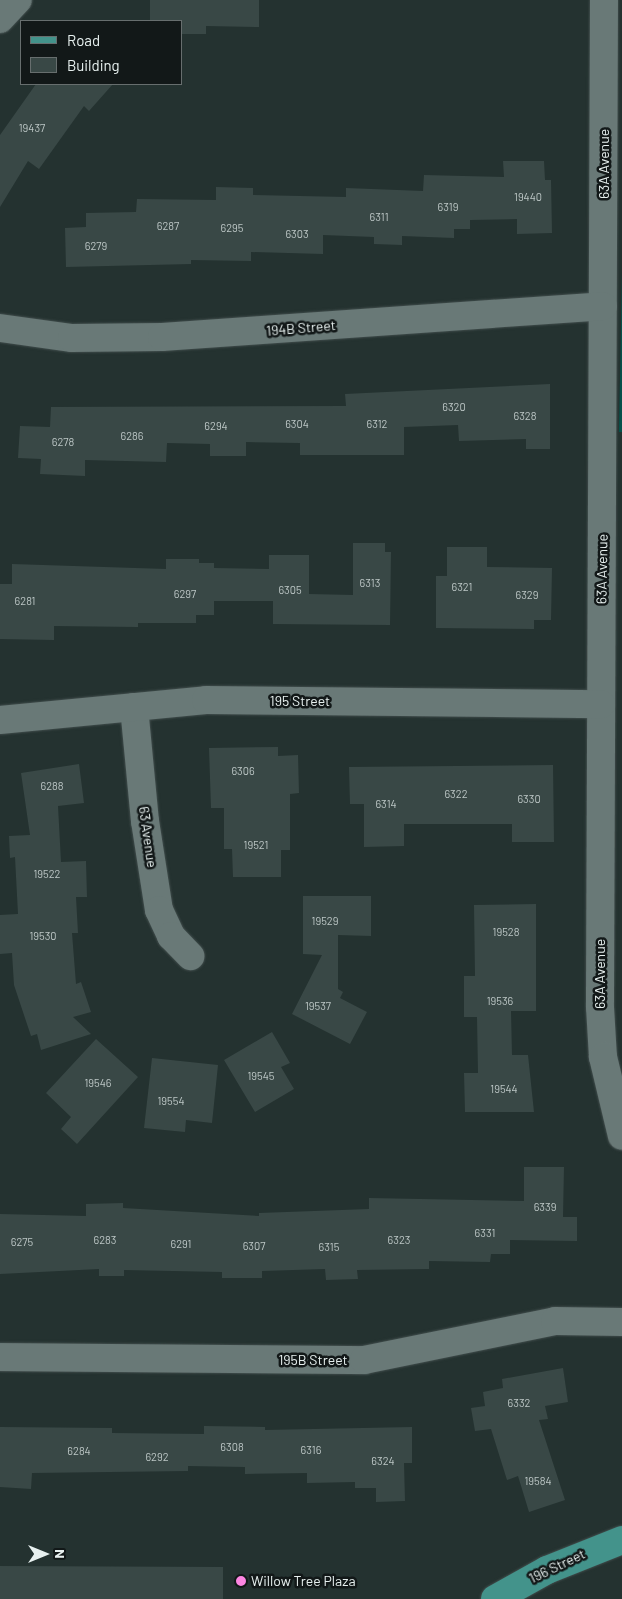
<!DOCTYPE html>
<html>
<head>
<meta charset="utf-8">
<style>
  body { margin:0 }
  #map { position:relative; width:622px; height:1599px; overflow:hidden; background:#243230; font-family:Barlow,sans-serif }
  div>[style] { position:absolute }
  [style*='--x'] { left:calc(var(--x)*1px); top:calc(var(--y)*1px); width:calc(var(--w)*1px); rotate:calc(var(--a)*1deg) }
  .green>* { inset:0; background:#06514b }
  .building>* { inset:0; background:#394846 }
  .roads { filter:drop-shadow(0 0 1px #414d4c) drop-shadow(0 0 1px #414d4c) }
  .minor>* { height:28px; margin:-14px; padding:0 14px; transform-origin:14px; border-radius:14px; background:#697977 }
  .major>* { height:28px; margin:-14px; padding:0 14px; transform-origin:14px; border-radius:14px; background:#43938b }
  .dots>* { width:14px; height:14px; translate:-50% -50%; box-sizing:border-box; border:2px solid #121818; border-radius:50% }
  span { translate:-50% -50%; white-space:nowrap; text-align:center; line-height:1.15; -webkit-text-stroke:5px #121818; paint-order:stroke }
  .number-label { font-size:11px; color:#bcc6c5 }
  .number-label span { -webkit-text-stroke-width:0 }
  .street-label { font-size:14px; color:#e7f0ef }
  .poi-label { font-size:14px; color:#e7f0ef }
  .left { translate:0 -50%; text-align:left }
  .legend { position:absolute; left:20px; top:20px; width:162px; height:65px; box-sizing:border-box; background:#121818; border:1px solid #676e6e; margin:0; padding:6px 9px; list-style:none; font-size:15px; color:#e7f0ef }
  .legend li { display:flex; align-items:center; gap:10px; height:25px }
  .legend b { width:25px; border:1px solid #676e6e }
  .north { position:absolute; left:20px; top:1529px; width:50px; height:50px; -webkit-text-stroke:4px #121818; paint-order:stroke; rotate:90deg; font-size:14px; font-weight:700; line-height:20px; text-align:center; color:#e7f0ef }
  .north::after { content:''; display:block; margin:auto; width:18px; height:22px; background:#e7f0ef; clip-path:polygon(50% 0,100% 100%,50% 72%,0 100%) }
</style>
</head>
<body>
<div id="map">
  <div class="green">
    <i style="clip-path:polygon(622px 271px,622px 432px,619px 432px)"></i>
  </div>
  <div class="building">
    <i style="clip-path:polygon(150px 0,259px 0,259px 27px,206px 26px,206px 34px,181px 34px,181px 21px,150px 21px)"></i>
    <i style="clip-path:polygon(36px 84px,113px 84px,89px 111px,84px 106px,39px 169px,28px 161px,0 207px,0 135px)"></i>
    <i style="clip-path:polygon(503px 161px,544px 161px,545px 180px,551px 180px,552px 233px,517px 234px,517px 219px,470px 220px,470px 229px,454px 229px,454px 238px,402px 236px,402px 245px,374px 244px,374px 237px,323px 235px,323px 254px,251px 252px,251px 261px,191px 260px,191px 264px,66px 267px,65px 228px,86px 227px,86px 213px,136px 212px,137px 199px,216px 200px,216px 187px,253px 188px,253px 195px,346px 197px,346px 188px,423px 191px,424px 175px,504px 177px)"></i>
    <i style="clip-path:polygon(550px 384px,550px 449px,526px 449px,526px 439px,459px 441px,458px 425px,404px 427px,404px 455px,300px 455px,300px 443px,246px 442px,246px 456px,210px 456px,210px 444px,167px 443px,166px 462px,85px 460px,85px 476px,40px 474px,41px 459px,18px 458px,20px 426px,50px 427px,51px 407px,346px 406px,345px 394px)"></i>
    <i style="clip-path:polygon(353px 543px,385px 543px,385px 552px,391px 552px,390px 625px,273px 624px,273px 601px,214px 601px,214px 615px,196px 615px,196px 623px,138px 623px,138px 627px,54px 626px,54px 640px,0 639px,0 584px,12px 584px,12px 564px,166px 569px,166px 559px,199px 559px,199px 563px,214px 563px,214px 568px,269px 569px,269px 555px,309px 555px,309px 594px,353px 595px)"></i>
    <i style="clip-path:polygon(447px 547px,487px 547px,487px 567px,552px 568px,551px 620px,534px 620px,534px 629px,436px 628px,436px 576px,447px 576px)"></i>
    <i style="clip-path:polygon(278px 747px,278px 756px,298px 755px,299px 793px,290px 794px,290px 850px,281px 850px,281px 877px,233px 877px,232px 849px,224px 849px,224px 808px,211px 808px,209px 748px)"></i>
    <i style="clip-path:polygon(79px 764px,84px 803px,58px 806px,61px 862px,86px 861px,87px 897px,76px 897px,78px 933px,72px 933px,76px 984px,81px 982px,91px 1012px,73px 1017px,91px 1034px,41px 1050px,37px 1034px,31px 1036px,14px 985px,12px 953px,0 954px,0 915px,18px 914px,15px 857px,10px 858px,9px 836px,30px 835px,21px 773px)"></i>
    <i style="clip-path:polygon(553px 765px,554px 842px,512px 842px,512px 824px,404px 824px,404px 846px,364px 847px,364px 804px,350px 804px,349px 767px)"></i>
    <i style="clip-path:polygon(303px 896px,371px 896px,371px 936px,338px 935px,338px 989px,343px 992px,340px 998px,367px 1012px,350px 1044px,292px 1014px,322px 955px,303px 954px)"></i>
    <i style="clip-path:polygon(536px 904px,536px 1011px,511px 1011px,512px 1055px,528px 1055px,534px 1112px,465px 1112px,464px 1073px,478px 1073px,477px 1017px,464px 1017px,464px 976px,475px 976px,474px 905px)"></i>
    <i style="clip-path:polygon(272px 1032px,290px 1063px,281px 1067px,294px 1089px,255px 1112px,224px 1060px)"></i>
    <i style="clip-path:polygon(96px 1039px,138px 1077px,77px 1144px,61px 1129px,71px 1117px,46px 1093px)"></i>
    <i style="clip-path:polygon(152px 1058px,218px 1065px,212px 1123px,186px 1120px,185px 1132px,144px 1128px)"></i>
    <i style="clip-path:polygon(524px 1167px,564px 1167px,563px 1217px,577px 1217px,577px 1241px,510px 1240px,510px 1254px,491px 1254px,490px 1262px,429px 1261px,429px 1269px,357px 1270px,358px 1279px,326px 1280px,325px 1269px,262px 1271px,262px 1278px,222px 1278px,222px 1272px,124px 1270px,124px 1276px,99px 1276px,99px 1269px,0 1274px,0 1214px,86px 1216px,86px 1204px,123px 1203px,123px 1208px,259px 1216px,259px 1213px,369px 1209px,369px 1198px,524px 1201px)"></i>
    <i style="clip-path:polygon(563px 1368px,568px 1402px,545px 1406px,548px 1419px,539px 1420px,565px 1500px,529px 1512px,518px 1476px,507px 1480px,491px 1429px,475px 1431px,471px 1408px,485px 1406px,483px 1392px,503px 1388px,502px 1379px)"></i>
    <i style="clip-path:polygon(204px 1426px,265px 1427px,265px 1430px,412px 1427px,412px 1463px,404px 1463px,405px 1501px,376px 1502px,376px 1488px,355px 1488px,355px 1482px,307px 1483px,307px 1473px,245px 1474px,245px 1467px,188px 1466px,188px 1471px,32px 1473px,31px 1489px,0 1487px,0 1427px,112px 1428px,112px 1433px,204px 1434px)"></i>
    <i style="clip-path:polygon(0 1566px,223px 1567px,223px 1599px,0 1599px)"></i>
  </div>
  <div class="roads">
    <div class="minor">
      <i style="--x:604;--y:0;--w:1007;--a:90.23"></i>
      <i style="--x:600;--y:1007;--w:50;--a:86.6"></i>
      <i style="--x:603;--y:1057;--w:81;--a:76.5"></i>
      <i style="--x:0;--y:19;--w:26;--a:-47"></i>
      <i style="--x:0;--y:328;--w:73;--a:7.9"></i>
      <i style="--x:72;--y:338;--w:90;--a:-0.6"></i>
      <i style="--x:162;--y:337;--w:442;--a:-4"></i>
      <i style="--x:134;--y:707;--w:115;--a:84.5"></i>
      <i style="--x:145;--y:821;--w:90;--a:81.1"></i>
      <i style="--x:159;--y:910;--w:29;--a:65"></i>
      <i style="--x:171;--y:936;--w:28;--a:46"></i>
      <i style="--x:0;--y:720;--w:207;--a:-5.5"></i>
      <i style="--x:206;--y:700;--w:395;--a:0.6"></i>
      <i style="--x:0;--y:1357;--w:364;--a:0.5"></i>
      <i style="--x:364;--y:1360;--w:195;--a:-11.5"></i>
      <i style="--x:555;--y:1321;--w:67;--a:0.9"></i>
    </div>
    <div class="major">
      <i style="--x:495;--y:1599;--w:60;--a:-29.1"></i>
      <i style="--x:547;--y:1570;--w:81;--a:-21.8"></i>
    </div>
  </div>
  <div class="dots">
    <i style="left:241px;top:1581px;background:#fd86e2"></i>
  </div>
  <div class="number-label">
    <span style="left:32px;top:128px">19437</span>
    <span style="left:528px;top:197px">19440</span>
    <span style="left:448px;top:207px">6319</span>
    <span style="left:379px;top:217px">6311</span>
    <span style="left:168px;top:226px">6287</span>
    <span style="left:232px;top:228px">6295</span>
    <span style="left:297px;top:234px">6303</span>
    <span style="left:96px;top:246px">6279</span>
    <span style="left:454px;top:407px">6320</span>
    <span style="left:525px;top:416px">6328</span>
    <span style="left:297px;top:424px">6304</span>
    <span style="left:377px;top:424px">6312</span>
    <span style="left:216px;top:426px">6294</span>
    <span style="left:132px;top:436px">6286</span>
    <span style="left:63px;top:442px">6278</span>
    <span style="left:370px;top:583px">6313</span>
    <span style="left:462px;top:587px">6321</span>
    <span style="left:290px;top:590px">6305</span>
    <span style="left:185px;top:594px">6297</span>
    <span style="left:527px;top:595px">6329</span>
    <span style="left:25px;top:601px">6281</span>
    <span style="left:243px;top:771px">6306</span>
    <span style="left:52px;top:786px">6288</span>
    <span style="left:456px;top:794px">6322</span>
    <span style="left:529px;top:799px">6330</span>
    <span style="left:386px;top:804px">6314</span>
    <span style="left:256px;top:845px">19521</span>
    <span style="left:47px;top:874px">19522</span>
    <span style="left:325px;top:921px">19529</span>
    <span style="left:506px;top:932px">19528</span>
    <span style="left:43px;top:936px">19530</span>
    <span style="left:500px;top:1001px">19536</span>
    <span style="left:318px;top:1006px">19537</span>
    <span style="left:261px;top:1076px">19545</span>
    <span style="left:98px;top:1083px">19546</span>
    <span style="left:504px;top:1089px">19544</span>
    <span style="left:171px;top:1101px">19554</span>
    <span style="left:545px;top:1207px">6339</span>
    <span style="left:485px;top:1233px">6331</span>
    <span style="left:105px;top:1240px">6283</span>
    <span style="left:399px;top:1240px">6323</span>
    <span style="left:22px;top:1242px">6275</span>
    <span style="left:181px;top:1244px">6291</span>
    <span style="left:254px;top:1246px">6307</span>
    <span style="left:329px;top:1247px">6315</span>
    <span style="left:519px;top:1403px">6332</span>
    <span style="left:232px;top:1447px">6308</span>
    <span style="left:311px;top:1450px">6316</span>
    <span style="left:79px;top:1451px">6284</span>
    <span style="left:157px;top:1457px">6292</span>
    <span style="left:383px;top:1461px">6324</span>
    <span style="left:538px;top:1481px">19584</span>
  </div>
  <div class="street-label">
    <span style="left:604px;top:164px;rotate:-90deg">63A Avenue</span>
    <span style="left:301px;top:328px;rotate:-5deg">194B Street</span>
    <span style="left:602px;top:569px;rotate:-89deg">63A Avenue</span>
    <span style="left:300px;top:701px">195 Street</span>
    <span style="left:148px;top:837px;rotate:82deg">63 Avenue</span>
    <span style="left:600px;top:974px;rotate:-90deg">63A Avenue</span>
    <span style="left:313px;top:1360px">195B Street</span>
    <span style="left:557px;top:1566px;rotate:-26deg">196 Street</span>
  </div>
  <div class="poi-label">
    <span class="left" style="left:251px;top:1581px">Willow Tree Plaza</span>
  </div>
  <ul class="legend">
  <li><b style="height:6px;background:#43938b"></b>Road</li>
  <li><b style="height:14px;background:#394846"></b>Building</li>
  </ul>
  <div class="north">N</div>
</div>
</body>
</html>
